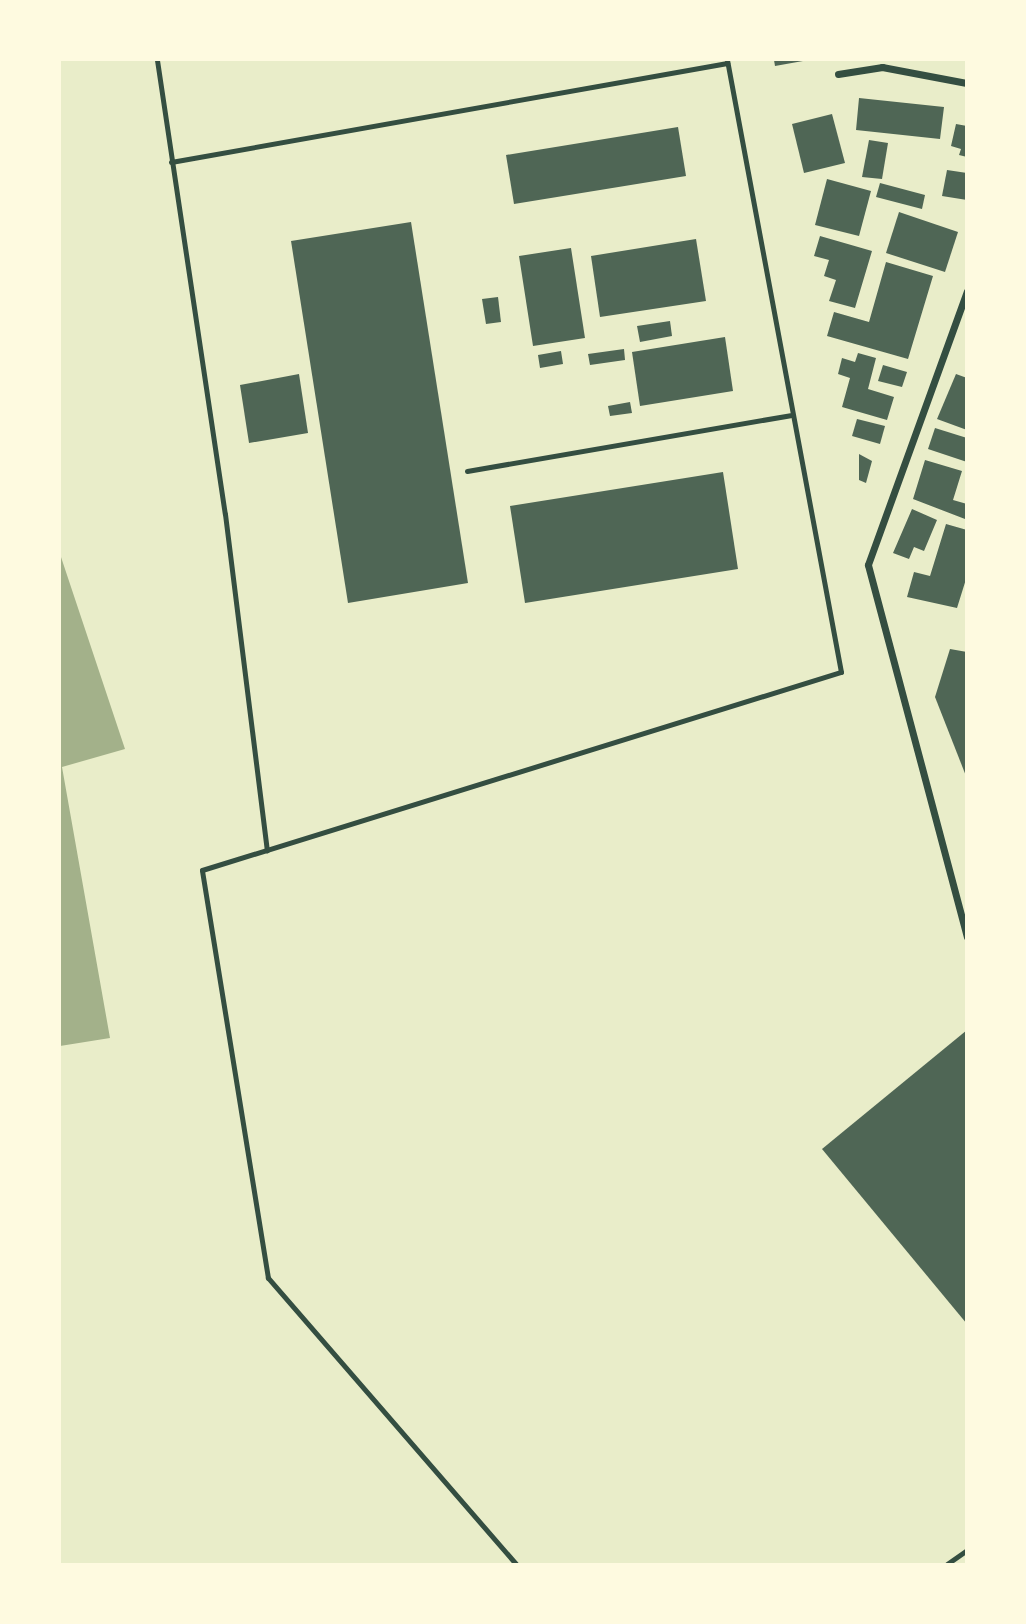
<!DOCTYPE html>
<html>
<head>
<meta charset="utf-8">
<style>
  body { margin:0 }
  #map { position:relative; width:1026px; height:1624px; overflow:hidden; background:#e9edc9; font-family:Literata,serif }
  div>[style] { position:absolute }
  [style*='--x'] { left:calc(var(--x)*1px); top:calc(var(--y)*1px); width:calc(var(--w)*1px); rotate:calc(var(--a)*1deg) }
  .water>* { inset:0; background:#a3b18a }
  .building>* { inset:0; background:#4f6655 }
  .service>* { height:5px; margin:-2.5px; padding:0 2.5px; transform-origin:2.5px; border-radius:2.5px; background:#344e41 }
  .minor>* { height:7px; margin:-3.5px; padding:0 3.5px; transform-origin:3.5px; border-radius:3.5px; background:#344e41 }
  span { translate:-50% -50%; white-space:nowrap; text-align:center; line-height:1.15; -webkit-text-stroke:7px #fefae0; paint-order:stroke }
  .frame { position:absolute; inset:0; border:61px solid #fefae0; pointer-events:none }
</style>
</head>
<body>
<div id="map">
  <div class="water">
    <i style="clip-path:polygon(60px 554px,125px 749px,62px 767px,110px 1038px,60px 1046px)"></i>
  </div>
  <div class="building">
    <i style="clip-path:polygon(774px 60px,803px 60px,803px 61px,775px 66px)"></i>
    <i style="clip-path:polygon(859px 98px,944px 107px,940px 139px,856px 130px)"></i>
    <i style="clip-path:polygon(832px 114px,845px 163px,804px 173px,792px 124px)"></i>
    <i style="clip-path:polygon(956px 124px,967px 126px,967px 157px,959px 155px,961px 149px,951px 146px)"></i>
    <i style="clip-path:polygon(678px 127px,686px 176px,514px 204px,506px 155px)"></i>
    <i style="clip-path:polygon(869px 140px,888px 143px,882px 179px,862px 177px)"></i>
    <i style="clip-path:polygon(947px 170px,967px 173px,967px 200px,942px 196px)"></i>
    <i style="clip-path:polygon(827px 179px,871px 191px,859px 236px,815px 225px)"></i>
    <i style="clip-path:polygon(880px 183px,925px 195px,922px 209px,876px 197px)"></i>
    <i style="clip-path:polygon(899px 212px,958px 232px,945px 272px,886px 253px)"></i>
    <i style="clip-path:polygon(411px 222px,468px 583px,348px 603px,291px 241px)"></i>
    <i style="clip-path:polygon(820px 236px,872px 251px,855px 308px,829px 301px,836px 280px,824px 276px,829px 260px,814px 256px)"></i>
    <i style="clip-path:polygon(696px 239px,706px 301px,600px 317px,591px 256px)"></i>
    <i style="clip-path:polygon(571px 248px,585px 338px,533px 346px,519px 256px)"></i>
    <i style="clip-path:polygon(886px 262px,933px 276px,908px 359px,827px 336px,834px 312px,869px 322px)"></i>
    <i style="clip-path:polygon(498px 297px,501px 322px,486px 324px,482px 299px)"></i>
    <i style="clip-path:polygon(670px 321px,672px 336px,640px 342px,637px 326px)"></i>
    <i style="clip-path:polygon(725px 337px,733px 391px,640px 406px,632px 352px)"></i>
    <i style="clip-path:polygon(624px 349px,625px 360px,590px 365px,588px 354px)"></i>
    <i style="clip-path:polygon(561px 351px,563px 364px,540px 368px,538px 355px)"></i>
    <i style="clip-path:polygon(858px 353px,876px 358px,868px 389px,894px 397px,887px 420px,842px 407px,850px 378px,838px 374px,842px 358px,855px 362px)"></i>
    <i style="clip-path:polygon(883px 365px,907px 372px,902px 387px,878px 381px)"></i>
    <i style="clip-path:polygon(299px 374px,308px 433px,249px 443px,240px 385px)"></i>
    <i style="clip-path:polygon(956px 374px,967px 378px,967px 430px,937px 419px)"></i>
    <i style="clip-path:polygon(630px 402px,632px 413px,610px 416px,608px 406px)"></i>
    <i style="clip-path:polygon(857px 419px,885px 426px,880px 444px,852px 436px)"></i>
    <i style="clip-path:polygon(935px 428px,967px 438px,967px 462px,928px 449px)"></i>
    <i style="clip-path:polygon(859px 454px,872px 461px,866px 483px,859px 480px)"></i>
    <i style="clip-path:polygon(925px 460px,962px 471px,953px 500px,967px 504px,965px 519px,913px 499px)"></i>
    <i style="clip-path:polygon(723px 472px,738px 569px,525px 603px,510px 506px)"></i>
    <i style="clip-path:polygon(912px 509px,937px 520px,924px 551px,914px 547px,909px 559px,893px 553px)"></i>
    <i style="clip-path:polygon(946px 524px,967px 530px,967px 576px,957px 608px,907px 597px,914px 572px,930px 576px)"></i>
    <i style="clip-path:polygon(950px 649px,967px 652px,966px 776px,935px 697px)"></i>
    <i style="clip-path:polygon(967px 1030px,967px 1324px,822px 1149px)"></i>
  </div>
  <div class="service">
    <i style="--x:157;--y:60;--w:459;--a:81.5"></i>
    <i style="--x:225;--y:514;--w:339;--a:82.9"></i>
    <i style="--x:171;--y:162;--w:565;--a:-10.1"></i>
    <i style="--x:467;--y:471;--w:328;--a:-9.8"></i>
    <i style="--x:516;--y:1564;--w:379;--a:-130.9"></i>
    <i style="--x:268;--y:1278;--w:413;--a:-99.2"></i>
    <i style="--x:202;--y:870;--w:669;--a:-17.22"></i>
    <i style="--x:841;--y:672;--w:623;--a:-100.55"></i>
    <i style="--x:947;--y:1564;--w:24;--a:-35"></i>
  </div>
  <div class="minor">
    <i style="--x:838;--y:74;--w:45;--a:-9"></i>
    <i style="--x:882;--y:67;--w:86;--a:10.7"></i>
    <i style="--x:967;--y:291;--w:291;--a:109.9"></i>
    <i style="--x:868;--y:565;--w:385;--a:75.1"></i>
  </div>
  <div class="frame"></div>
</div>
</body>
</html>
